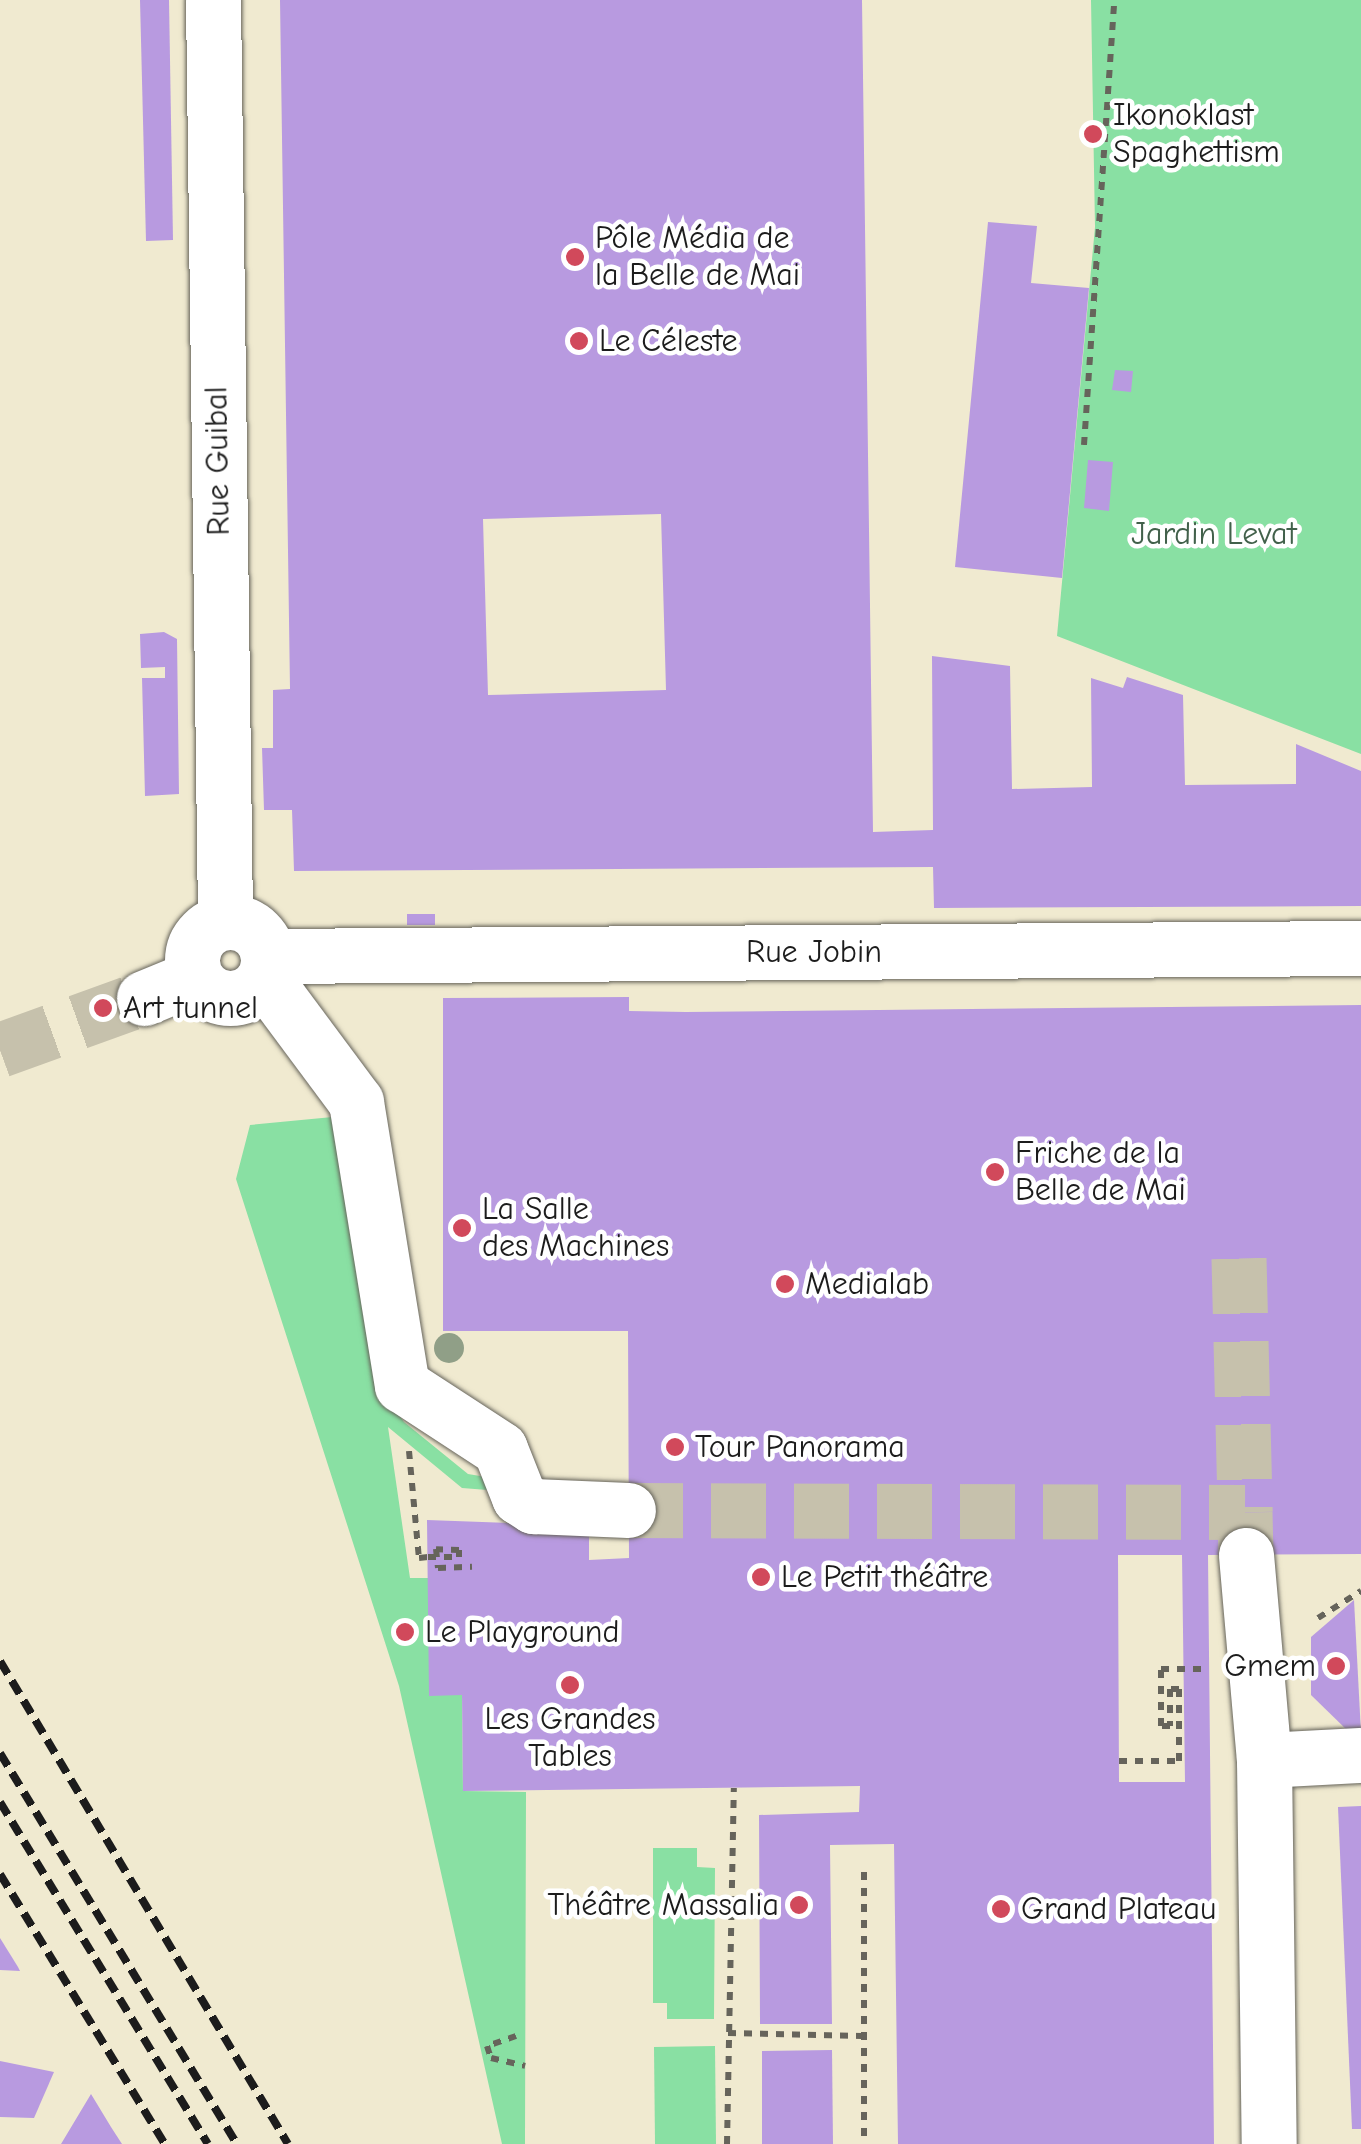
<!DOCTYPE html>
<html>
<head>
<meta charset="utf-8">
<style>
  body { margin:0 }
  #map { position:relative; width:1361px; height:2144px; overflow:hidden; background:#f0ead0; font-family:"Comic Neue",sans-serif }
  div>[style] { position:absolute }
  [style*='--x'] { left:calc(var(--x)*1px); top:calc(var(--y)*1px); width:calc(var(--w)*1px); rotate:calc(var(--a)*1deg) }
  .green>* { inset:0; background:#89e0a3 }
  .building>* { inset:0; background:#b89ae0 }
  .minor-tunnel>* { height:55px; margin-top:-27.5px; transform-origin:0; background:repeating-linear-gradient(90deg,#c6c1ac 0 55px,transparent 0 83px) }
  .path>* { height:6px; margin-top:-3px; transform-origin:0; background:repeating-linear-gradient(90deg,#66645b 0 8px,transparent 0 16px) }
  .roads { filter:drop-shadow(0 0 2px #66645b) drop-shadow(0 0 2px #66645b) }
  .minor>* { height:55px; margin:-27.5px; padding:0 27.5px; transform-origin:27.5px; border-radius:27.5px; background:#fff }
  .minor>.ring { margin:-27.5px; padding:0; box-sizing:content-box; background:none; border:55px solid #fff; border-radius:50% }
  .rail>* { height:8px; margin-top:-4px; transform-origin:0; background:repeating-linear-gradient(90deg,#1c1c1c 0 15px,transparent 0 23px) }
  .trees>* { width:30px; height:30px; margin:-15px; border-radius:50%; background:#909f87 }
  .dots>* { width:28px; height:28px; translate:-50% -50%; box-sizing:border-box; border:5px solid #fff; border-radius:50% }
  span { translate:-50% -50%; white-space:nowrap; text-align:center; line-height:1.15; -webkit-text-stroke:9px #fff; paint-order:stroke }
  .poi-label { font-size:32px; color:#1c1c1c }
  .left { translate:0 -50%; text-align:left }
  .right { translate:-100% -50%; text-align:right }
  .street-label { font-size:32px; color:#1c1c1c }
  .park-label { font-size:32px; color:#42614b }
</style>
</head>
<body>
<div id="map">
  <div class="green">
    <i style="clip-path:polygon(1091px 0,1361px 0,1361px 754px,1057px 636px,1095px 227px)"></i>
    <i style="clip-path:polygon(343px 1116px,384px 1394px,404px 1422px,468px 1474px,628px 1501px,462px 1488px,388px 1427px,410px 1578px,428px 1578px,462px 1695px,463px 1791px,526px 1792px,525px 2144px,502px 2144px,399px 1686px,236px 1179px,250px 1125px)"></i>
    <i style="clip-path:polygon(653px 1848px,697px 1848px,697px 1867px,715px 1868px,714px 2019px,667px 2019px,667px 2003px,653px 2003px)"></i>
    <i style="clip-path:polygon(715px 2046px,716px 2144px,655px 2144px,654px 2047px)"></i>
  </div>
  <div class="building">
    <i style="clip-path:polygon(140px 0,169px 0,173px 240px,146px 241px)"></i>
    <i style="clip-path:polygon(evenodd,280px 0,862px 0,873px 832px,933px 830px,932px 656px,1010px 666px,1012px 789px,1092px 787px,1091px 678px,1123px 688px,1127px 677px,1183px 695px,1185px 785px,1296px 784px,1296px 744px,1361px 771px,1361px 906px,934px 908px,933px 867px,294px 871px,292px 810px,264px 810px,262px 748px,273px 748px,273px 690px,290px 689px,280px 0,661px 514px,666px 690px,488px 695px,483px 519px,661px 514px)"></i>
    <i style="clip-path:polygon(988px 222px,1037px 226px,1031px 283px,1089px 288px,1062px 578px,955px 567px)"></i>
    <i style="clip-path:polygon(1115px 370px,1133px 371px,1131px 392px,1112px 390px)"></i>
    <i style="clip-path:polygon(1088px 460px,1113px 462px,1109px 511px,1084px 508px)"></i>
    <i style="clip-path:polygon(164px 632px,177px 639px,179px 794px,145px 796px,142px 678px,165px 678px,165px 667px,141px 668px,140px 634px)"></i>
    <i style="clip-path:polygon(407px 914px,435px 914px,435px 925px,407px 925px)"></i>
    <i style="clip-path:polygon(evenodd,629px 997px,629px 1011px,686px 1012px,1361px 1005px,1361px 1554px,1208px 1555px,1214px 2144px,898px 2144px,894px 1844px,830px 1845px,832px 2024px,760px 2024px,759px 1815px,859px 1812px,860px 1786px,463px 1791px,462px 1695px,429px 1696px,427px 1520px,589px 1526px,589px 1560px,629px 1558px,628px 1331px,443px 1331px,443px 998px,629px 997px,1118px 1555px,1182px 1555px,1185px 1782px,1119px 1782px,1118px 1555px)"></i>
    <i style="clip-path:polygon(1354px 1600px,1361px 1733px,1350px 1733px,1311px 1695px,1311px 1637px)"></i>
    <i style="clip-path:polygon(1361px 1806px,1361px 2129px,1352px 2129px,1338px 1807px)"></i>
    <i style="clip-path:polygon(0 1938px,18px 1967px,20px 1971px,0 1970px)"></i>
    <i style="clip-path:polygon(832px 2050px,833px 2144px,762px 2144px,762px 2051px)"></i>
    <i style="clip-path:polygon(0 2061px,54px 2072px,34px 2118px,0 2117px)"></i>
    <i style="clip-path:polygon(91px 2094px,111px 2127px,122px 2144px,61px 2144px)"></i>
  </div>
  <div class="minor-tunnel">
    <i style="--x:0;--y:1050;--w:153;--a:-19.9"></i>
    <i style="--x:1239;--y:1258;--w:254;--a:88.6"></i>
    <i style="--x:628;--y:1510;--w:617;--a:0.19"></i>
    <i style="--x:1245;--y:1512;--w:43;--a:88.7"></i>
  </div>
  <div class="path">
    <i style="--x:1084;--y:445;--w:446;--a:-86.1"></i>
    <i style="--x:409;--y:1451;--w:107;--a:84.7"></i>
    <i style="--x:419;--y:1558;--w:9;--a:-6"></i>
    <i style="--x:428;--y:1557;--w:31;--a:0"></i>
    <i style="--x:459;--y:1557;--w:7;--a:-90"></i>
    <i style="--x:459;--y:1550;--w:23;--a:-178"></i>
    <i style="--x:436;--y:1549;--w:19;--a:84"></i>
    <i style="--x:438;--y:1568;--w:34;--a:-2"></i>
    <i style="--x:1318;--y:1618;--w:51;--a:-32.1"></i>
    <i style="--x:1119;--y:1761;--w:60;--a:0"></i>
    <i style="--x:1179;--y:1761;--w:72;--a:-90"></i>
    <i style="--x:1179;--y:1689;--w:9;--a:180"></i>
    <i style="--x:1170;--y:1689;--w:37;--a:90"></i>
    <i style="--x:1170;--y:1726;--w:9;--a:180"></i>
    <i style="--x:1161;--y:1726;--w:57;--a:-90"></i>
    <i style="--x:1161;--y:1669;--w:42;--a:0"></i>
    <i style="--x:864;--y:1872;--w:272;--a:90"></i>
    <i style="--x:728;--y:2033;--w:134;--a:1.3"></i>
    <i style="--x:516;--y:2036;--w:31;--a:161"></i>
    <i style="--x:487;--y:2046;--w:13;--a:72"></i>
    <i style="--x:491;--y:2058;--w:35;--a:13"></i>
    <i style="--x:727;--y:2144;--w:356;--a:-88.9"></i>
  </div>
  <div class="roads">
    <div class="minor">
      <i style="--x:213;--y:0;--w:922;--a:89.25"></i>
      <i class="ring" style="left:192px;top:922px;width:21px;height:21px"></i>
      <i style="--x:268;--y:956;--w:1093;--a:-0.42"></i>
      <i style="--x:264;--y:978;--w:154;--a:53.4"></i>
      <i style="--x:356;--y:1102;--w:287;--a:80.8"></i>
      <i style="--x:402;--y:1385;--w:117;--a:33.1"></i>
      <i style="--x:500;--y:1449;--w:52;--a:68.4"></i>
      <i style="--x:519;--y:1497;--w:17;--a:33"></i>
      <i style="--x:533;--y:1506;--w:95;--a:2.4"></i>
      <i style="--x:144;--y:998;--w:55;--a:-22.4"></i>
      <i style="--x:1246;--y:1555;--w:206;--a:85"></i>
      <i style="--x:1264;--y:1760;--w:384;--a:89.3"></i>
      <i style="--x:1264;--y:1760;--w:97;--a:-3"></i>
    </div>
  </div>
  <div class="rail">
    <i style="--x:0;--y:1661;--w:562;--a:59.19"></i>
    <i style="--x:0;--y:1753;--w:457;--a:58.8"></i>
    <i style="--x:0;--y:1802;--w:400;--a:58.7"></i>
    <i style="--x:0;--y:1874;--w:316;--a:58.6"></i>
  </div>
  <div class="trees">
    <i style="left:449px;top:1348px"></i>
  </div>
  <div class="dots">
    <i style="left:1093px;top:134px;background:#d1495b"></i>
    <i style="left:575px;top:257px;background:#d1495b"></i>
    <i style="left:579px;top:341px;background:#d1495b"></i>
    <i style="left:103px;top:1008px;background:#d1495b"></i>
    <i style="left:995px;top:1172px;background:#d1495b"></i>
    <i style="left:462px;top:1228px;background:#d1495b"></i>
    <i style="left:785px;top:1284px;background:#d1495b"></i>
    <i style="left:675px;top:1447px;background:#d1495b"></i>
    <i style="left:761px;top:1577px;background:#d1495b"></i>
    <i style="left:405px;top:1632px;background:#d1495b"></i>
    <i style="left:1336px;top:1666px;background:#d1495b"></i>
    <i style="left:570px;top:1685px;background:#d1495b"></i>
    <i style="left:799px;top:1905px;background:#d1495b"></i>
    <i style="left:1001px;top:1909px;background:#d1495b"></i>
  </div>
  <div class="poi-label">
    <span class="left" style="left:1113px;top:134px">Ikonoklast<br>Spaghettism</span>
    <span class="left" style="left:595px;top:257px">Pôle Média de<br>la Belle de Mai</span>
    <span class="left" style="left:599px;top:341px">Le Céleste</span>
    <span class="left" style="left:123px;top:1008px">Art tunnel</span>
    <span class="left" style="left:1015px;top:1172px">Friche de la<br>Belle de Mai</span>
    <span class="left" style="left:482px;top:1228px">La Salle<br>des Machines</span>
    <span class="left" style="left:805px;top:1284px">Medialab</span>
    <span class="left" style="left:695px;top:1447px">Tour Panorama</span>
    <span class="left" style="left:781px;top:1577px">Le Petit théâtre</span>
    <span class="left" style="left:425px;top:1632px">Le Playground</span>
    <span class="right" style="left:1316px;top:1666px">Gmem</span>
    <span style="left:570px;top:1738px">Les Grandes<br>Tables</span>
    <span class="right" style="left:779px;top:1905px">Théâtre Massalia</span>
    <span class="left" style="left:1021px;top:1909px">Grand Plateau</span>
  </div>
  <div class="street-label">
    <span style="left:218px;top:461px;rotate:-91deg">Rue Guibal</span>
    <span style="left:814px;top:952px">Rue Jobin</span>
  </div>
  <div class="park-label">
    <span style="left:1214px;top:534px">Jardin Levat</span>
  </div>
</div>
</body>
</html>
